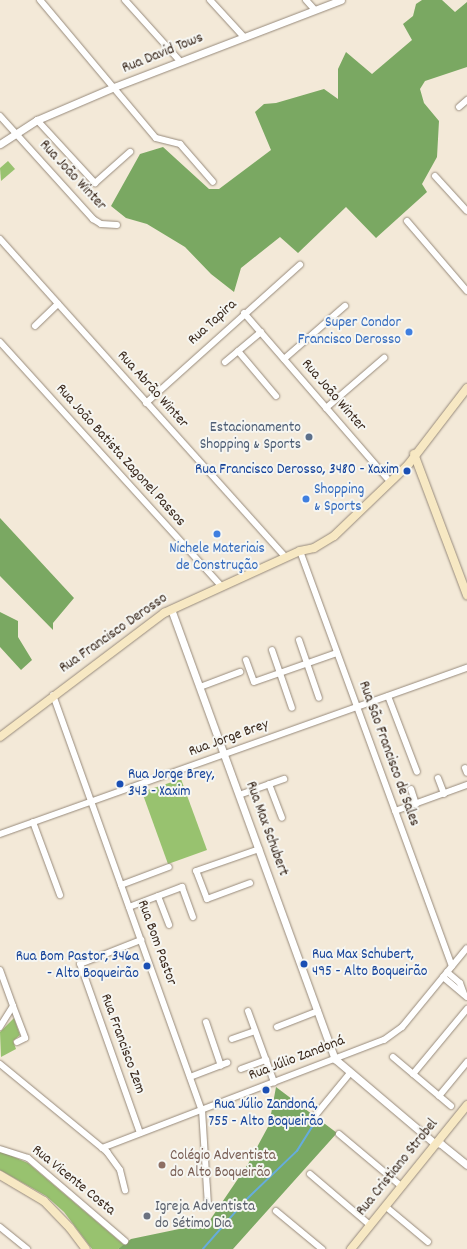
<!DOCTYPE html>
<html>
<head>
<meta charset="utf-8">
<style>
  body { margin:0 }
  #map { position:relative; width:467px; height:1249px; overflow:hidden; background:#f3e9d8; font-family:Dekko,sans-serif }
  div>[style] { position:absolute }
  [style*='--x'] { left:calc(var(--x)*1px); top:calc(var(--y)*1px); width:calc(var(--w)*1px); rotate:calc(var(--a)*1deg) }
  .green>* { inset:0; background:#98c26f }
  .forest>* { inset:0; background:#7aa862 }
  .stream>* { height:1.5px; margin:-0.75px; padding:0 0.75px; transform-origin:0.75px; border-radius:0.75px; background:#66acdc }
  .roads { filter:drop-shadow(0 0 1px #978a7b) drop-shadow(0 0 1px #978a7b) }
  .minor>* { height:6px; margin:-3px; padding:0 3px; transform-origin:3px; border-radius:3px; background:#fff }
  .tertiary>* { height:7px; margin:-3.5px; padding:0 3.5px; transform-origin:3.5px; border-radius:3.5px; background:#fff }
  .secondary>* { height:8px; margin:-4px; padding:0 4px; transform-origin:4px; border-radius:4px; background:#f7e8c3 }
  .dots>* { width:11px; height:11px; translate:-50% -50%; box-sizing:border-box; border:2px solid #f6f6f2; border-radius:50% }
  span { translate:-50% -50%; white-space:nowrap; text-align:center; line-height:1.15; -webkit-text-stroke:4px #f6f6f2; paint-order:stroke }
  .street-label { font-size:15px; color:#3b2a1e }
  .shop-label { font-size:15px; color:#366cbe }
  .right { translate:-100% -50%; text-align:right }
  .left { translate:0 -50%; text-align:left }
  .service-label { font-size:15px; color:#4e5e75 }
  .transit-label { font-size:15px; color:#164399 }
  .education-label { font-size:15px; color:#785e54 }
  .worship-label { font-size:15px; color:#5b616d }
</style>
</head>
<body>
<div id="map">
  <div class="green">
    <i style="clip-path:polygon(8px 161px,15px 169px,1px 181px,0 168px)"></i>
    <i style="clip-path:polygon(181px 779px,207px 850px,168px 864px,142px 792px)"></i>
    <i style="clip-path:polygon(14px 1018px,20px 1035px,13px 1041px,16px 1049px,1px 1057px,0 1032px)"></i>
    <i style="clip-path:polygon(0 1151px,28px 1163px,124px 1245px,118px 1249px,92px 1249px,64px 1212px,46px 1196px,0 1170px)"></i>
  </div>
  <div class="forest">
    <i style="clip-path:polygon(422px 0,442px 0,455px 12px,467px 2px,467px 67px,425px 81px,420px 89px,424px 103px,439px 121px,437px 157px,422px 184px,427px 192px,376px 238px,346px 207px,298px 253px,280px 237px,241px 268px,234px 292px,211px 274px,185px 247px,147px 224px,126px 218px,111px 206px,140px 154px,163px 147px,209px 189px,219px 189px,271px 150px,255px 112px,264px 104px,276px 103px,324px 89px,338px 99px,338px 69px,346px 52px,372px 74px,412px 40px,403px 24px,413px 16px,416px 4px)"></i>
    <i style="clip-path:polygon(0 518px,74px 598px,53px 623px,53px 630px,0 576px)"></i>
    <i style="clip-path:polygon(0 612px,18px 621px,18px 637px,32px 660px,21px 670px,0 647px)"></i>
    <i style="clip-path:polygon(276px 1087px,337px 1133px,233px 1249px,118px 1249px,131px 1239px,208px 1223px,248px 1164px,269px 1125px)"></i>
  </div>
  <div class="stream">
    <i style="--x:203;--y:1249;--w:65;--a:-48.7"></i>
    <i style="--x:246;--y:1200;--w:71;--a:-43.9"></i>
    <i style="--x:297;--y:1151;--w:36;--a:-58"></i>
  </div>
  <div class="roads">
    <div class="minor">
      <i style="--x:40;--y:0;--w:180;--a:50"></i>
      <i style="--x:156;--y:138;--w:25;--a:14"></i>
      <i style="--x:180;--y:144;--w:50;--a:49"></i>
      <i style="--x:125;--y:0;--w:82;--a:48"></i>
      <i style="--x:210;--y:0;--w:49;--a:47.5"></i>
      <i style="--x:306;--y:0;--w:13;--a:48"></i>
      <i style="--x:459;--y:107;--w:11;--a:-41"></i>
      <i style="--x:0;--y:116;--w:139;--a:47.9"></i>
      <i style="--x:93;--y:219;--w:9;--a:32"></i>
      <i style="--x:101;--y:224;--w:16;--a:4"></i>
      <i style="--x:37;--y:120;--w:86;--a:47.4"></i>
      <i style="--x:95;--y:183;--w:47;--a:-41.5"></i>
      <i style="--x:435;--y:176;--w:47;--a:47.6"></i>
      <i style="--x:407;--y:221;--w:92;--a:49.4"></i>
      <i style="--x:0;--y:239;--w:428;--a:48.1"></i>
      <i style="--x:244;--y:313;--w:218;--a:49.1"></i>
      <i style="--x:35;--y:326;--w:32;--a:-44"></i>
      <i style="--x:0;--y:342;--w:329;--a:47.8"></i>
      <i style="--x:238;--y:351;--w:59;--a:49.8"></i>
      <i style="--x:284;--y:359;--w:81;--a:-41"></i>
      <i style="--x:225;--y:362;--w:47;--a:-39.8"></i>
      <i style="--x:146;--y:403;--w:207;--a:-41.9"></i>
      <i style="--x:326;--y:408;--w:77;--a:-40.8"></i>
      <i style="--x:300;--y:551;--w:442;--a:69.9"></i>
      <i style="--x:299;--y:640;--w:61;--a:71"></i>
      <i style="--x:272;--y:650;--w:61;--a:71"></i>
      <i style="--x:246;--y:660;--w:23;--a:70"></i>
      <i style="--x:254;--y:682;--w:88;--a:-19.3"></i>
      <i style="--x:200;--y:687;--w:43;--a:-20.6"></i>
      <i style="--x:53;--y:695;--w:441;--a:70.3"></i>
      <i style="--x:202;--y:1110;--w:96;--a:86.4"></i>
      <i style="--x:388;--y:696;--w:81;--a:69.1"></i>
      <i style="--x:465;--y:768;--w:5;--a:68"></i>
      <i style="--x:438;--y:778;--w:17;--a:69"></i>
      <i style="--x:269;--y:784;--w:36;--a:69"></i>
      <i style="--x:411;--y:789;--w:16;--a:72"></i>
      <i style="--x:239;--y:795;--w:48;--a:-19.6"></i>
      <i style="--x:395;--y:811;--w:77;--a:-19.9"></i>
      <i style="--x:33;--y:822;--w:78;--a:69.7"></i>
      <i style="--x:0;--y:834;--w:496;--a:-19.6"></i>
      <i style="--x:250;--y:883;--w:46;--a:159.6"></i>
      <i style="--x:207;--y:899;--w:30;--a:-111"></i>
      <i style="--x:196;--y:871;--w:67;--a:-19.2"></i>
      <i style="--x:121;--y:885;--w:51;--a:-20.6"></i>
      <i style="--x:158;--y:896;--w:31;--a:69"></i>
      <i style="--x:129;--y:907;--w:57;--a:-20.7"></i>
      <i style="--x:182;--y:887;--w:32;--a:70"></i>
      <i style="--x:0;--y:970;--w:38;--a:70"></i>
      <i style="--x:13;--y:1006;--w:25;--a:122"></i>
      <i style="--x:447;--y:972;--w:17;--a:40"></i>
      <i style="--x:460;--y:983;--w:12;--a:70"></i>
      <i style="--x:443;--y:977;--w:31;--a:40"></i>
      <i style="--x:13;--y:1006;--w:34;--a:69"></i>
      <i style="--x:25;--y:1038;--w:9;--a:153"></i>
      <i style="--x:248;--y:1011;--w:76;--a:69.9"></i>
      <i style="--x:206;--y:1022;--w:46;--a:71.2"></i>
      <i style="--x:277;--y:1027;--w:44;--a:-21.3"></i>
      <i style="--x:232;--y:1039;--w:24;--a:-19"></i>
      <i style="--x:393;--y:1057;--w:76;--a:40.2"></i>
      <i style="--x:0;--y:1064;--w:139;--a:39.4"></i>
      <i style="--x:107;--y:1152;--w:22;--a:54"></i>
      <i style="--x:120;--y:1170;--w:21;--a:76"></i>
      <i style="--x:241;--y:1069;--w:27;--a:-20"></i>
      <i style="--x:413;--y:1074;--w:85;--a:-50.3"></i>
      <i style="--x:190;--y:1077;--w:40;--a:-21"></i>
      <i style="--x:439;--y:1096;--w:44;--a:-50.5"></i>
      <i style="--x:314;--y:1117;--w:57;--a:-50.7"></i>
      <i style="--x:140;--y:1133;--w:179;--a:-109.5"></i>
      <i style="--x:80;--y:964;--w:66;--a:-21.5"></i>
      <i style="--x:339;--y:1134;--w:81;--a:40"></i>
      <i style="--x:102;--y:1148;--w:302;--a:-21"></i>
      <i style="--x:384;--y:1040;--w:22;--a:-36"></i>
      <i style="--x:402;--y:1027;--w:102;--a:-50.6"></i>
      <i style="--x:0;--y:1149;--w:29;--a:18"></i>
      <i style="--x:28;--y:1158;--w:128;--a:40.6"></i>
      <i style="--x:310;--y:1174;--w:79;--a:40.4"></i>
      <i style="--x:385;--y:1206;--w:56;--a:39.9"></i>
      <i style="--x:276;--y:1211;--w:60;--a:39.6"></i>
      <i style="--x:0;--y:1227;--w:35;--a:39"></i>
    </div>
    <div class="tertiary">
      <i style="--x:0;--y:144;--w:44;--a:-33"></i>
      <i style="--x:37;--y:120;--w:84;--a:-23.2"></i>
      <i style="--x:114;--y:87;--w:243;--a:-21"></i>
      <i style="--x:171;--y:609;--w:479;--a:70"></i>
      <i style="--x:335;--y:1059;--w:128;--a:40.3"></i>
      <i style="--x:433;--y:1142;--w:8;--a:14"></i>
      <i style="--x:441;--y:1144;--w:33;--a:39"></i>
    </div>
    <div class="secondary">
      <i style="--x:414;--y:454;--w:151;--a:69.4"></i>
      <i style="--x:0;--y:737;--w:206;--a:-37.1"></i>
      <i style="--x:164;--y:613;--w:149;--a:-24.5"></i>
      <i style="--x:300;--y:551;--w:14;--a:-12"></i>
      <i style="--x:314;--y:548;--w:23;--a:-31"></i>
      <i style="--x:334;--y:536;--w:103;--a:-43.8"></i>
      <i style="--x:408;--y:465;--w:97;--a:-52.5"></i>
      <i style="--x:0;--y:1175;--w:51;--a:30.6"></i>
      <i style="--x:44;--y:1201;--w:37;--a:46"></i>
      <i style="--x:70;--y:1228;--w:26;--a:53"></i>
      <i style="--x:351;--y:1249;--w:185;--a:-51.1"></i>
    </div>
  </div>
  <div class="dots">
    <i style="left:409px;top:332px;background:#3f7fe0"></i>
    <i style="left:309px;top:437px;background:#5c6f8a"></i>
    <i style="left:407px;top:471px;background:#1a4fb4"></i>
    <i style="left:306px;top:499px;background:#3f7fe0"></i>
    <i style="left:217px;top:534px;background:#3f7fe0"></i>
    <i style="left:120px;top:784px;background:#1a4fb4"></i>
    <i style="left:304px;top:964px;background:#1a4fb4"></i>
    <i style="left:147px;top:966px;background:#1a4fb4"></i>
    <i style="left:266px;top:1090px;background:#1a4fb4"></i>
    <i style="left:162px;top:1165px;background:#8d6e63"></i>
    <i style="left:147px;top:1216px;background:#6b7280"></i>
  </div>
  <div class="street-label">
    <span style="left:163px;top:54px;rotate:-22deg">Rua David Tows</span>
    <span style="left:72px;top:176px;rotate:47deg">Rua João Winter</span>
    <span style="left:213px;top:323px;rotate:-42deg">Rua Tapira</span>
    <span style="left:152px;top:390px;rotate:48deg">Rua Abrão Winter</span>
    <span style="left:333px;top:396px;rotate:49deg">Rua João Winter</span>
    <span style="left:120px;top:456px;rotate:48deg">Rua João Batista Zagonel Passos</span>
    <span style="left:114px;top:634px;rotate:-35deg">Rua Francisco Derosso</span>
    <span style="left:229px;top:739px;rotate:-20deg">Rua Jorge Brey</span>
    <span style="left:388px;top:754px;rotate:70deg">Rua São Francisco de Sales</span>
    <span style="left:266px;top:829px;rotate:70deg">Rua Max Schubert</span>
    <span style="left:156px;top:943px;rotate:70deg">Rua Bom Pastor</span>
    <span style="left:122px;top:1044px;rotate:70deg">Rua Francisco Zem</span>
    <span style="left:297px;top:1059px;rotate:-21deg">Rua Júlio Zandoná</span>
    <span style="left:398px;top:1168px;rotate:-51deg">Rua Cristiano Strobel</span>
    <span style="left:73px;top:1181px;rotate:39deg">Rua Vicente Costa</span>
  </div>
  <div class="shop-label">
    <span class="right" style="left:401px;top:332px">Super Condor<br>Francisco Derosso</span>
    <span class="left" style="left:314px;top:499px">Shopping<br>&amp; Sports</span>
    <span style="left:217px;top:558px">Nichele Materiais<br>de Construção</span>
  </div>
  <div class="service-label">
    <span class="right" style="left:301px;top:437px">Estacionamento<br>Shopping &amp; Sports</span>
  </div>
  <div class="transit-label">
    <span class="right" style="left:399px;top:471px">Rua Francisco Derosso, 3480 - Xaxim</span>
    <span class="left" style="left:128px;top:784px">Rua Jorge Brey,<br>343 - Xaxim</span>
    <span class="left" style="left:312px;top:964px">Rua Max Schubert,<br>495 - Alto Boqueirão</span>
    <span class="right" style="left:139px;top:966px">Rua Bom Pastor, 346a<br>- Alto Boqueirão</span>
    <span style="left:266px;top:1114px">Rua Júlio Zandoná,<br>755 - Alto Boqueirão</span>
  </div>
  <div class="education-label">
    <span class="left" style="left:170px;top:1165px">Colégio Adventista<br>do Alto Boqueirão</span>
  </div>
  <div class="worship-label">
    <span class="left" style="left:155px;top:1216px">Igreja Adventista<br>do Sétimo Dia</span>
  </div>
</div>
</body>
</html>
